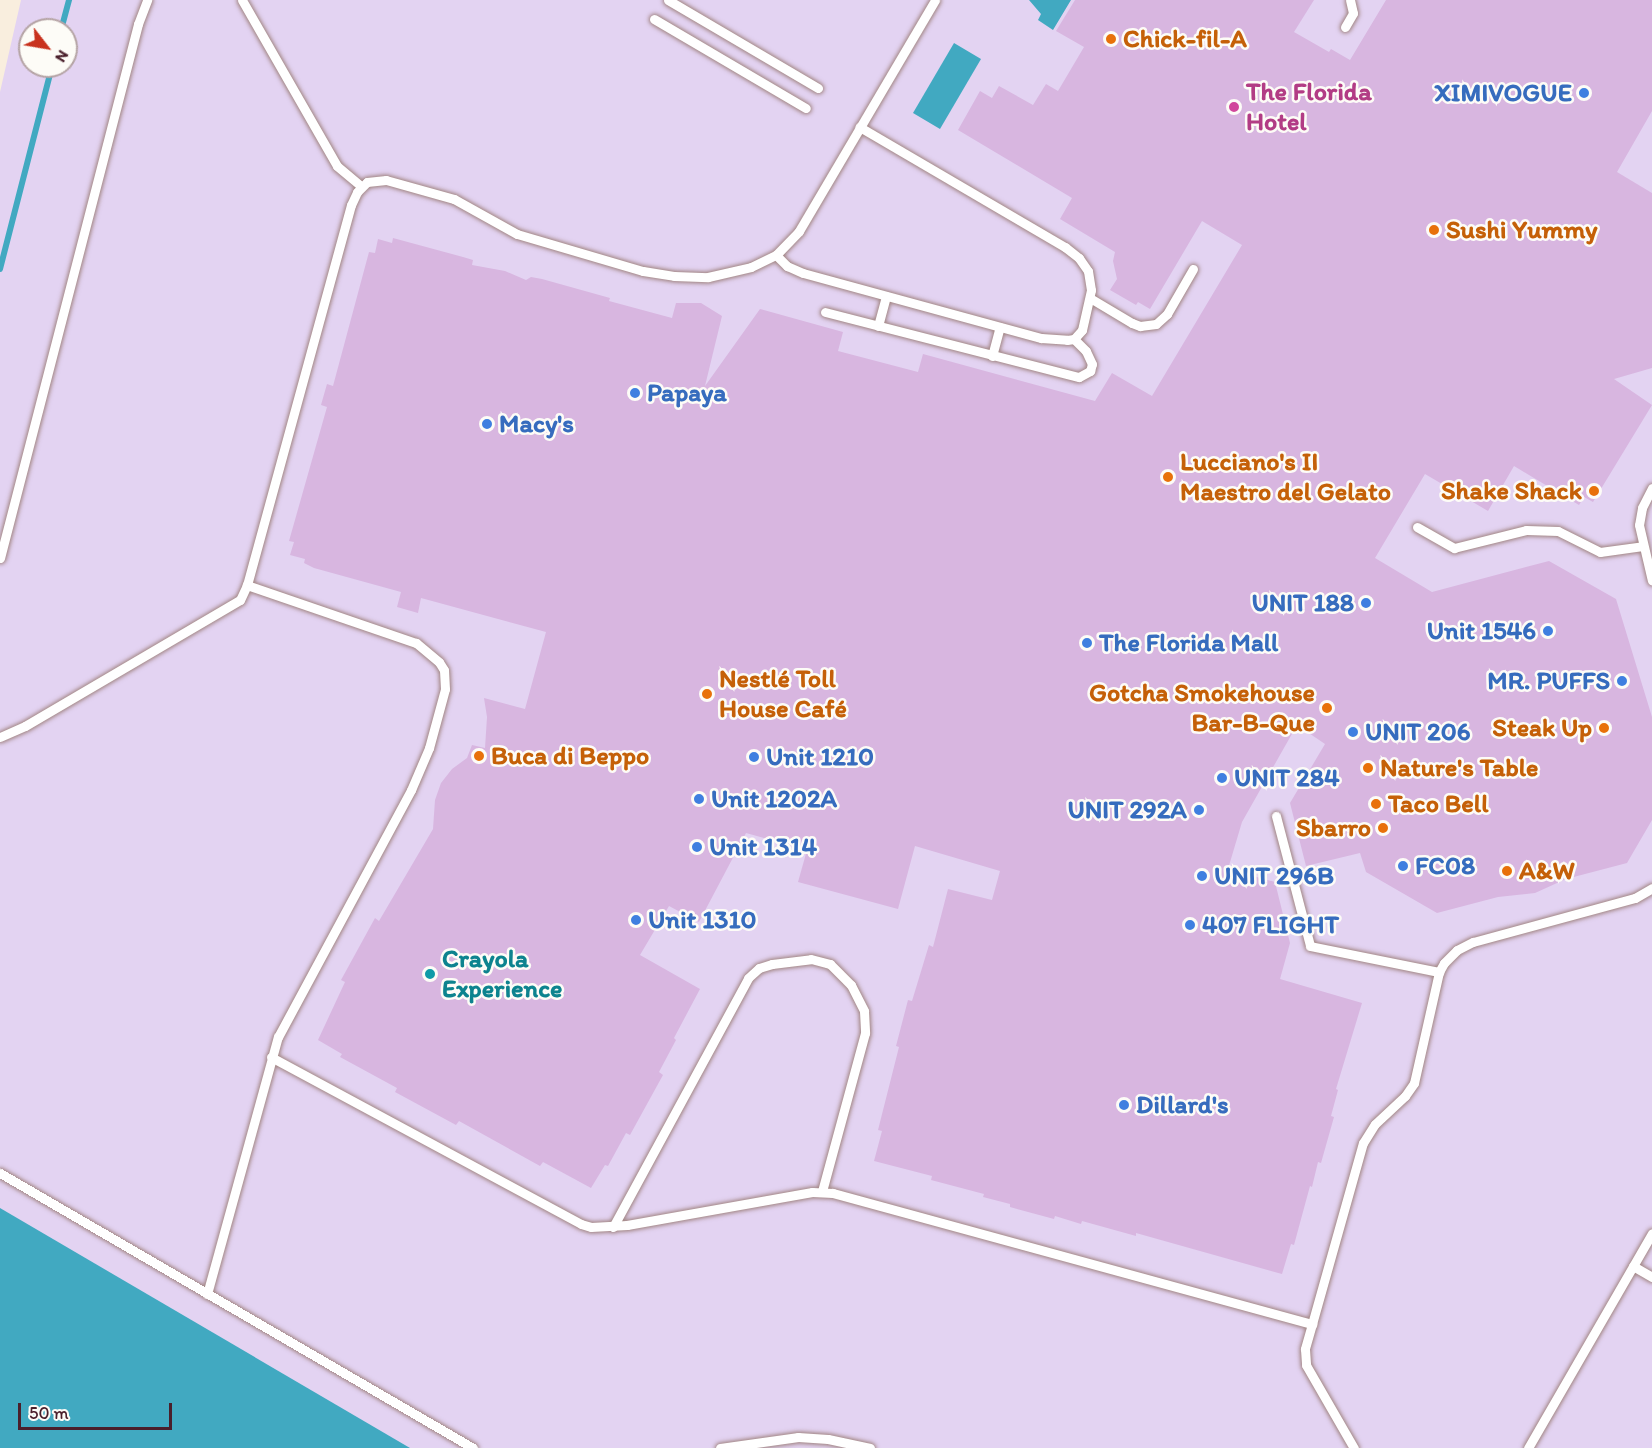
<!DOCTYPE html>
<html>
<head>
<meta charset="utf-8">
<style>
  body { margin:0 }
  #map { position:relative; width:1652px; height:1448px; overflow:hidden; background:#f9eede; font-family:Itim,sans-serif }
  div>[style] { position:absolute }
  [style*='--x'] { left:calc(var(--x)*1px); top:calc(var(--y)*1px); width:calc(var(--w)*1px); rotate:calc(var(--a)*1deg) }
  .built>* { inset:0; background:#e3d3f2 }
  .water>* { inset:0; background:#41a9c1 }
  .stream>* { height:6px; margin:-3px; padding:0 3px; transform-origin:3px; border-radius:3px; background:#41a9c1 }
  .building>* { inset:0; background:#d8b6e0 }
  .roads { filter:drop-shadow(0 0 2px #a28684) drop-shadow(0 0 2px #a28684) }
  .lane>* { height:9px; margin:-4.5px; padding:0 4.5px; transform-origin:4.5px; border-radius:4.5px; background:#fff }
  .dots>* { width:16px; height:16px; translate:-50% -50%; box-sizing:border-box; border:3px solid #fdfcf7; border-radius:50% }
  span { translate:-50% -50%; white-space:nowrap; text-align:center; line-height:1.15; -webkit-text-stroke:5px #fdfcf7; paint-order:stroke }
  .food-label { font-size:26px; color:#c56008; font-weight:700 }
  .left { translate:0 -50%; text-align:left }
  .right { translate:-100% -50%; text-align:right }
  .hotel-label { font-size:26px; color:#b23c85; font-weight:700 }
  .shop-label { font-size:26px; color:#366cbe; font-weight:700 }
  .culture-label { font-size:26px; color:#0d838f; font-weight:700 }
  .north { position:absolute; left:18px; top:18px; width:60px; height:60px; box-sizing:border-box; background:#fdfcf7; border:2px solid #b5a4a5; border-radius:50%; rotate:121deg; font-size:16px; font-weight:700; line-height:24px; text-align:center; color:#4a1f2b }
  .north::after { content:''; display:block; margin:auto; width:21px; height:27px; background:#c8321e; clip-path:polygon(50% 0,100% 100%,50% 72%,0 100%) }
  .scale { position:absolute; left:18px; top:1403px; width:154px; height:27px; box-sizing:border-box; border:3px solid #4a1f2b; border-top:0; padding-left:8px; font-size:18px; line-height:21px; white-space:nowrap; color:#4a1f2b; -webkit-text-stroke:4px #fdfcf7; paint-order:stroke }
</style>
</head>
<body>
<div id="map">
  <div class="built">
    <i style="clip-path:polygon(evenodd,21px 0,1652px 0,1652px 1448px,0 1448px,0 92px,21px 0,30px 30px,66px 30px,66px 66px,30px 66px,30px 30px)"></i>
  </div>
  <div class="water">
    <i style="clip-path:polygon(1029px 0,1071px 0,1053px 30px,1038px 20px,1041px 14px)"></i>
    <i style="clip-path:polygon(954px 43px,981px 59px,940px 129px,913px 113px)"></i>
    <i style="clip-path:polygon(0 1208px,410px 1448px,0 1448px)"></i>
  </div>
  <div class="stream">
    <i style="--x:61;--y:30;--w:31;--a:-75"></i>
    <i style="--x:0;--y:269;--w:210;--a:-75.6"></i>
  </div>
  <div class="building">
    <i style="clip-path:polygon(1075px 0,1314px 0,1294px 32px,1329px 52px,1331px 49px,1350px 60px,1386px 0,1652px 0,1652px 111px,1617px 172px,1652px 193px,1652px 368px,1614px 379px,1652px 405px,1593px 502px,1584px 497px,1579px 505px,1514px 466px,1488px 511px,1425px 474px,1375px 558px,1432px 592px,1549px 561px,1616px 599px,1652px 717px,1652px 820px,1627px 863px,1566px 879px,1535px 893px,1498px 897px,1437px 913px,1366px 872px,1360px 853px,1306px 866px,1290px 803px,1325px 744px,1297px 725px,1242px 822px,1228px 869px,1275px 882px,1290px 943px,1280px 979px,1362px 1003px,1336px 1089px,1338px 1090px,1331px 1116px,1334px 1117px,1321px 1163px,1318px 1162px,1312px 1187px,1310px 1186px,1294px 1245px,1291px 1244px,1282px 1274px,1136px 1233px,1136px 1236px,1082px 1221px,1081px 1224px,1055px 1216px,1054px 1219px,1010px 1207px,1010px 1204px,983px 1197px,984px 1194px,931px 1180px,932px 1176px,874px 1161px,882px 1131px,878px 1130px,899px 1047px,896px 1046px,908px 1000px,912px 1001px,929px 945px,933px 947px,948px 889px,992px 900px,1000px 871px,915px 846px,898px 909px,798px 882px,807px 850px,746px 833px,699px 922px,669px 906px,640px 955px,700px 989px,674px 1038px,676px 1040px,659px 1072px,663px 1075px,630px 1135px,626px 1133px,608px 1166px,605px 1165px,591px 1188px,543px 1162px,540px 1166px,459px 1121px,456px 1125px,395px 1092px,397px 1088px,340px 1057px,342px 1054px,318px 1040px,345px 982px,341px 980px,375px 918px,379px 921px,433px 829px,435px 800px,441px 783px,452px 769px,467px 758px,472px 745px,485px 748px,487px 717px,484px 698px,525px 709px,546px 632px,421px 598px,418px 613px,397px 607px,401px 592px,314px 568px,304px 563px,305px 559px,290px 555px,294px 542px,289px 541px,327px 407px,321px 405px,327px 384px,333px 386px,369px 252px,375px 253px,378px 239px,392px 243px,393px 238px,463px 257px,473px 260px,472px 265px,505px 271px,526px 280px,531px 277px,542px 279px,610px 298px,609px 301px,672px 318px,676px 303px,701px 303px,722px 316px,705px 386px,760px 309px,843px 332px,838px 351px,918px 372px,923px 354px,1095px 401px,1112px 373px,1152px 396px,1242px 245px,1202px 221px,1150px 309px,1138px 302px,1136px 305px,1110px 290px,1117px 279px,1113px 261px,1115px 252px,1060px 219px,1072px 198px,958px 130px,980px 91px,992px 98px,999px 86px,1033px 105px,1046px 84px,1058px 91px,1084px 47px,1056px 31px)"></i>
  </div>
  <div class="roads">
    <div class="lane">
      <i style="--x:242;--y:0;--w:191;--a:60.2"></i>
      <i style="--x:337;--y:166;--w:31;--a:40"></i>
      <i style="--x:668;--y:0;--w:174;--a:30.4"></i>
      <i style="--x:654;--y:19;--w:176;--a:30.4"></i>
      <i style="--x:1345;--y:27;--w:16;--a:-60"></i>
      <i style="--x:1353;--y:13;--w:13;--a:-103"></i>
      <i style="--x:776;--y:255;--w:16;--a:45"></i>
      <i style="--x:787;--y:266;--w:17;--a:24"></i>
      <i style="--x:803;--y:273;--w:247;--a:15.3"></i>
      <i style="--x:1041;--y:338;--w:26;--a:4"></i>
      <i style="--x:1067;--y:340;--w:7;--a:-8"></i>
      <i style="--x:1074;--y:339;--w:12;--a:-48"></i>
      <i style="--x:1082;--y:330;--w:41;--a:-77.3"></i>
      <i style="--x:1091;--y:290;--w:19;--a:-99"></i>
      <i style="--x:1088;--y:271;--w:16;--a:-125"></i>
      <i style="--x:1079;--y:258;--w:18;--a:-142"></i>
      <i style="--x:1065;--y:247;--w:238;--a:-149.7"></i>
      <i style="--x:1090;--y:298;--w:49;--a:30.8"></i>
      <i style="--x:1132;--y:323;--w:9;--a:21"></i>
      <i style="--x:1140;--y:326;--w:16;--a:-7"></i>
      <i style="--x:1156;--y:324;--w:15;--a:-42"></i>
      <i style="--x:1167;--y:314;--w:52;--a:-60"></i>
      <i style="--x:825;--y:312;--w:262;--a:14.4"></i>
      <i style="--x:1079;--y:377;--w:13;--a:-29"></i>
      <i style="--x:1090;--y:371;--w:7;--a:-74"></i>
      <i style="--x:1092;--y:364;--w:14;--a:-115"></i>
      <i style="--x:1086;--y:351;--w:17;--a:-135"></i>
      <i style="--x:878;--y:326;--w:31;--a:-75"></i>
      <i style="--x:992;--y:356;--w:30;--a:-75"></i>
      <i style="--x:1652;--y:488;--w:22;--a:117"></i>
      <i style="--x:1642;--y:508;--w:17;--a:100"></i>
      <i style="--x:1639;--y:525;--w:57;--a:76.9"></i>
      <i style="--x:1417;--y:527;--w:43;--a:29.6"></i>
      <i style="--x:1454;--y:548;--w:74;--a:-14"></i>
      <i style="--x:1526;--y:530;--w:32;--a:2"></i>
      <i style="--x:1558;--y:531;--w:47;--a:26.6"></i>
      <i style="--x:1600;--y:552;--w:43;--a:-7.9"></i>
      <i style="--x:0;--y:558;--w:552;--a:-75.51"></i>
      <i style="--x:138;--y:24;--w:26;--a:-69"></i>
      <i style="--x:0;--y:737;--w:27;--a:-24"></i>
      <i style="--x:25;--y:726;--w:249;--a:-30.4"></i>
      <i style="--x:240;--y:600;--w:17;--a:-65"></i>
      <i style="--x:247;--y:585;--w:394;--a:-74.7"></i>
      <i style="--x:351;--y:205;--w:14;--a:-65"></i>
      <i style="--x:357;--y:192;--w:14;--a:-45"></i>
      <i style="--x:367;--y:182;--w:19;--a:-6"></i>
      <i style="--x:386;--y:180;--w:71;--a:15.6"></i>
      <i style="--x:454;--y:199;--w:72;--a:29.1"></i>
      <i style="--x:517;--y:234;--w:131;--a:16.4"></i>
      <i style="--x:643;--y:271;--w:31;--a:9"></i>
      <i style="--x:674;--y:276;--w:34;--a:2"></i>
      <i style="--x:708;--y:277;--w:44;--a:-13.1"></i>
      <i style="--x:751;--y:267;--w:28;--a:-26"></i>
      <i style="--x:776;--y:255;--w:33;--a:-46"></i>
      <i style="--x:799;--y:231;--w:268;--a:-59.5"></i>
      <i style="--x:1276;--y:816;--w:134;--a:75.3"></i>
      <i style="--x:1310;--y:946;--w:132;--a:11.4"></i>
      <i style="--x:271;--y:1057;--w:352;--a:28.3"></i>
      <i style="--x:581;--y:1224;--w:10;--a:17"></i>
      <i style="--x:591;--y:1227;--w:36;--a:-3"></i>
      <i style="--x:627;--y:1225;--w:188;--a:-10.1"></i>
      <i style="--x:812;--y:1192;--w:21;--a:3"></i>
      <i style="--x:833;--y:1193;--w:497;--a:15.3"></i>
      <i style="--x:1312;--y:1324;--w:26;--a:106"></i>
      <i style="--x:1305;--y:1349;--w:16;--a:86"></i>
      <i style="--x:1306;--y:1365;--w:96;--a:60"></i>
      <i style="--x:0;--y:1173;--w:547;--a:30.17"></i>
      <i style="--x:613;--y:1227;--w:283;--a:-61.5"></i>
      <i style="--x:748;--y:978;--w:15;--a:-42"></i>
      <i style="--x:759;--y:968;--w:14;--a:-17"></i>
      <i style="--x:772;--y:964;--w:39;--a:-7"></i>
      <i style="--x:811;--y:959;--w:20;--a:15"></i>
      <i style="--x:830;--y:964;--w:30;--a:45"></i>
      <i style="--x:851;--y:985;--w:29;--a:63"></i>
      <i style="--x:864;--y:1011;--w:22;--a:87"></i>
      <i style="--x:865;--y:1033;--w:164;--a:105.2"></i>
      <i style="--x:1633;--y:1266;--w:22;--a:30"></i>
      <i style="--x:207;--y:1294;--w:267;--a:-74.6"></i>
      <i style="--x:278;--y:1037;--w:281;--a:-61.7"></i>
      <i style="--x:411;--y:790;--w:46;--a:-66.8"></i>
      <i style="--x:429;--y:748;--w:61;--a:-74.8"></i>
      <i style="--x:445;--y:689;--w:19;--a:-93"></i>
      <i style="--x:444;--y:670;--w:9;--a:-122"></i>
      <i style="--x:439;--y:662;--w:30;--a:-140"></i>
      <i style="--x:416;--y:643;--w:179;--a:-161.1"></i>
      <i style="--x:1312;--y:1324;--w:188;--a:-74.3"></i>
      <i style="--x:1363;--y:1143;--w:22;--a:-58"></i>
      <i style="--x:1375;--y:1124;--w:41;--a:-43"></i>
      <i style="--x:1405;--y:1096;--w:16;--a:-55"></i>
      <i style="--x:1414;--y:1083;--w:114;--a:-77.3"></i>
      <i style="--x:1439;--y:972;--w:10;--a:-61"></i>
      <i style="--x:1444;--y:963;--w:18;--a:-45"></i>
      <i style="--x:1457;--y:950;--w:18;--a:-27"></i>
      <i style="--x:1473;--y:942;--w:168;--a:-15.2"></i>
      <i style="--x:1635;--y:898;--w:20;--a:-30"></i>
      <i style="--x:720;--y:1448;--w:79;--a:-8"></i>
      <i style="--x:798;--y:1437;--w:30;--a:4"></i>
      <i style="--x:828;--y:1439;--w:43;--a:12.1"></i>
      <i style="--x:1528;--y:1448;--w:248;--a:-60"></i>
    </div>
  </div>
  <div class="dots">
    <i style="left:1111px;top:39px;background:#e8710a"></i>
    <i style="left:1584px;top:93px;background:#3f7fe0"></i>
    <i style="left:1234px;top:107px;background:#d1479c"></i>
    <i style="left:1434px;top:230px;background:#e8710a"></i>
    <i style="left:635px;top:393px;background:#3f7fe0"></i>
    <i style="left:487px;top:424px;background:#3f7fe0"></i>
    <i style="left:1168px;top:477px;background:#e8710a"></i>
    <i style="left:1594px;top:491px;background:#e8710a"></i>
    <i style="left:1366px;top:603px;background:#3f7fe0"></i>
    <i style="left:1548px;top:631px;background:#3f7fe0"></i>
    <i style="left:1087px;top:643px;background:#3f7fe0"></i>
    <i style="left:1622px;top:681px;background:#3f7fe0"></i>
    <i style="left:707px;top:694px;background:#e8710a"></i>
    <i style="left:1327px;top:708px;background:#e8710a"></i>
    <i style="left:1604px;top:728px;background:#e8710a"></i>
    <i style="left:1353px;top:732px;background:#3f7fe0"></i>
    <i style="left:479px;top:756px;background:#e8710a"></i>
    <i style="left:754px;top:757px;background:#3f7fe0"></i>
    <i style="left:1368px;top:768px;background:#e8710a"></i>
    <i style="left:1222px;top:778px;background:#3f7fe0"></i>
    <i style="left:699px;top:799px;background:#3f7fe0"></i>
    <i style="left:1376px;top:804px;background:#e8710a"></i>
    <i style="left:1199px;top:810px;background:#3f7fe0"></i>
    <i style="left:1383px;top:828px;background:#e8710a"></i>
    <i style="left:697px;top:847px;background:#3f7fe0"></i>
    <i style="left:1403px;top:866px;background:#3f7fe0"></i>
    <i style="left:1507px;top:871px;background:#e8710a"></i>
    <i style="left:1202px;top:876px;background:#3f7fe0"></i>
    <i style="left:636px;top:920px;background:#3f7fe0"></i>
    <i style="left:1190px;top:925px;background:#3f7fe0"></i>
    <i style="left:430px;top:974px;background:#0f9aa8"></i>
    <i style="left:1124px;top:1105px;background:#3f7fe0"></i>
  </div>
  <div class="food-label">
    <span class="left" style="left:1123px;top:39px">Chick-fil-A</span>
    <span class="left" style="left:1446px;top:230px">Sushi Yummy</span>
    <span class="left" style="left:1180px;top:477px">Lucciano's II<br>Maestro del Gelato</span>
    <span class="right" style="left:1582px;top:491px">Shake Shack</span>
    <span class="left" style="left:719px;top:694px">Nestlé Toll<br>House Café</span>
    <span class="right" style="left:1315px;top:708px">Gotcha Smokehouse<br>Bar-B-Que</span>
    <span class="right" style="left:1592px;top:728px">Steak Up</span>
    <span class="left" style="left:491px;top:756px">Buca di Beppo</span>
    <span class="left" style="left:1380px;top:768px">Nature's Table</span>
    <span class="left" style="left:1388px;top:804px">Taco Bell</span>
    <span class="right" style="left:1371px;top:828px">Sbarro</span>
    <span class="left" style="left:1519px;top:871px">A&amp;W</span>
  </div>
  <div class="hotel-label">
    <span class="left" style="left:1246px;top:107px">The Florida<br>Hotel</span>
  </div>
  <div class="shop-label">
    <span class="right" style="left:1572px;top:93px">XIMIVOGUE</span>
    <span class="left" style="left:647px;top:393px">Papaya</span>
    <span class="left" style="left:499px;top:424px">Macy's</span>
    <span class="right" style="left:1354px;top:603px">UNIT 188</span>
    <span class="right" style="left:1536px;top:631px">Unit 1546</span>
    <span class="left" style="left:1099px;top:643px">The Florida Mall</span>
    <span class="right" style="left:1610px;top:681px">MR. PUFFS</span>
    <span class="left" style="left:1365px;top:732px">UNIT 206</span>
    <span class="left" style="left:766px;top:757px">Unit 1210</span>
    <span class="left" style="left:1234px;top:778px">UNIT 284</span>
    <span class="left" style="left:711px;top:799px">Unit 1202A</span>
    <span class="right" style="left:1187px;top:810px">UNIT 292A</span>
    <span class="left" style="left:709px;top:847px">Unit 1314</span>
    <span class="left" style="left:1415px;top:866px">FC08</span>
    <span class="left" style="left:1214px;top:876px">UNIT 296B</span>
    <span class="left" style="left:648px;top:920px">Unit 1310</span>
    <span class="left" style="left:1202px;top:925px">407 FLIGHT</span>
    <span class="left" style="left:1136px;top:1105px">Dillard's</span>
  </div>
  <div class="culture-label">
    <span class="left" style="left:442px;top:974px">Crayola<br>Experience</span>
  </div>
  <div class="north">N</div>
  <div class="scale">50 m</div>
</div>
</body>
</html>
